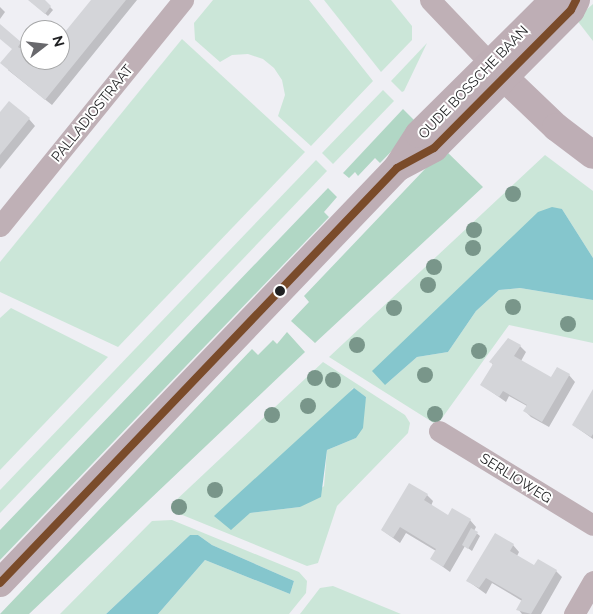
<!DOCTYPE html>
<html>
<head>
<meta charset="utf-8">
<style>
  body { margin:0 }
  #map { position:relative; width:593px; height:614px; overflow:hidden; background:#efeff4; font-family:Raleway,sans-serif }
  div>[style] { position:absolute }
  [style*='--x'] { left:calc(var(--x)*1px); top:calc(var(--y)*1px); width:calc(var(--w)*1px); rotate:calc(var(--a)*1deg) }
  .green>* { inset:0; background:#cbe6d8 }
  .forest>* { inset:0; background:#b1d7c5 }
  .water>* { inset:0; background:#85c6cd }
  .shadow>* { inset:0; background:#0003 }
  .building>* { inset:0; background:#d4d5d9 }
  .street>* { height:21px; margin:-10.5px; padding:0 10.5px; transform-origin:10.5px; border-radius:10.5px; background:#bfb0b6 }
  .secondary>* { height:28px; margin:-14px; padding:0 14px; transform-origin:14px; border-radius:14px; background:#beaeb5 }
  .bus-1>* { height:8px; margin:-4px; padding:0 4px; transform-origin:4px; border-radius:4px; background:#7a4b2a }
  .trees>* { width:16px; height:16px; margin:-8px; border-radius:50%; background:#79968a }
  .dots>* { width:14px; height:14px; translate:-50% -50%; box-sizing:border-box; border:2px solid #fff; border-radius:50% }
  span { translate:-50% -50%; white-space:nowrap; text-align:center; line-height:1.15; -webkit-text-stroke:4px #fff; paint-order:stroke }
  .street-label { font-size:14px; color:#1f2022 }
  .north { position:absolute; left:20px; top:20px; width:50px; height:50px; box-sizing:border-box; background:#fff; border:1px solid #a5a6a7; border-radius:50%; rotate:74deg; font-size:14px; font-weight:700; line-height:20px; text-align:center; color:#1f2022 }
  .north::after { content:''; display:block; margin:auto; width:18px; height:22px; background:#68686c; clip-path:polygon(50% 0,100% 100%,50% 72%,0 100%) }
</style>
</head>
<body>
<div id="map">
  <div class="green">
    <i style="clip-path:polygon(213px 0,309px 0,373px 81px,311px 146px,278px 116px,285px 95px,282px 80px,274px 68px,263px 59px,248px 54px,232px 55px,220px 62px,195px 40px,194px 23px)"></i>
    <i style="clip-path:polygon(324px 0,391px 0,412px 26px,412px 40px,381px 72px)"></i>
    <i style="clip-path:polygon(593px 4px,593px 41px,576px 19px)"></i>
    <i style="clip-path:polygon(182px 39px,305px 152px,118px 347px,0 292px,0 262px)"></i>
    <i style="clip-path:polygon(427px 43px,404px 91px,402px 92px,391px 81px)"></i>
    <i style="clip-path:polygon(383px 90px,394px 101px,333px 164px,322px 153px)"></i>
    <i style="clip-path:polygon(545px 155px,593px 191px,593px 258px,562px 209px,385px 385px,417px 357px,448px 352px,476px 311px,499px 290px,520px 288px,593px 300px,593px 343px,509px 325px,437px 425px,329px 357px)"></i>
    <i style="clip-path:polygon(316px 160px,327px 171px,0 513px,0 490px)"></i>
    <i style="clip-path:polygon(11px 308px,108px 357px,0 470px,0 318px)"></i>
    <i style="clip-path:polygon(evenodd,323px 362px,405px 415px,410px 423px,408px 433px,337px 506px,318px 563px,307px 566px,180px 514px,173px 503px,323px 362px,353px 388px,366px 397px,356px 438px,327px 450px,324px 486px,300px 507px,250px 513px,353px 388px)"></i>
    <i style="clip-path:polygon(172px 520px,299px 572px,307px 581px,306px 593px,289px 614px,158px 614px,205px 560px,290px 594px,294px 581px,212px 545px,198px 535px,190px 535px,106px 614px,60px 614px,152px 521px)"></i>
    <i style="clip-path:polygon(333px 586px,401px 614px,300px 614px,320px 588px)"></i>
  </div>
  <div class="forest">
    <i style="clip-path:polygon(403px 109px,418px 124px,380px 163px,375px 158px,358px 176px,355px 172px,349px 178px,343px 173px)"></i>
    <i style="clip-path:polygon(444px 149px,483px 187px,315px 343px,291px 321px,309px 302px,304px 296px)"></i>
    <i style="clip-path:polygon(328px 188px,337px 197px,324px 212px,329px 217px,0 560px,0 530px)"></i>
    <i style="clip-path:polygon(287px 332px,305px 352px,29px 614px,0 614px,252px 349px,258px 355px,273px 340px,277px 344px)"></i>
  </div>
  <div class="water">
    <i style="clip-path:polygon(552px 207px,562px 209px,593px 258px,593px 300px,520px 288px,499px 290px,476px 311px,448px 352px,417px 357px,385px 385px,372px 371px,538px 212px)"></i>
    <i style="clip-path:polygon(354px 388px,366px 397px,363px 428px,356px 438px,327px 450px,321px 497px,300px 507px,250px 513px,231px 530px,214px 516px)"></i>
    <i style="clip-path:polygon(190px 535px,198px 535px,212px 545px,294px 581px,290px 594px,205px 560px,158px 614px,106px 614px)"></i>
  </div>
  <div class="shadow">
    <i style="clip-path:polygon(29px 0,43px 0,53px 10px,48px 16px)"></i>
    <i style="clip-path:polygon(92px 0,137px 0,52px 105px,8px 70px,14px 49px,0 38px,0 26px,23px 46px,19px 49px,30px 60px,40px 65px,44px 60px,60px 60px,60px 40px)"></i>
    <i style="clip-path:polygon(0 7px,5px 12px,0 19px)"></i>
    <i style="clip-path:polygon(0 114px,29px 119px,35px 126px,0 169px)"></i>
    <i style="clip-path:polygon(520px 346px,526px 352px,521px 361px,551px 379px,569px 375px,575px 382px,549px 427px,531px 417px,525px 411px,527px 406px,509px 396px,506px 402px,482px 385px,493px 365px,491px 362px)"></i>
    <i style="clip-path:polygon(593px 392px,593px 439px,573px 425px)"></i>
    <i style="clip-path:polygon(427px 495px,433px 501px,431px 506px,448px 516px,470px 520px,476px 527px,474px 531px,480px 536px,472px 551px,465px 546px,450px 572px,432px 559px,436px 551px,406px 533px,400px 543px,382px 530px)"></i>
    <i style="clip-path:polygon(513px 545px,519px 552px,517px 556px,534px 567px,556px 571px,562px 577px,541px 614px,522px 614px,518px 609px,522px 601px,492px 583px,486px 594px,468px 581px)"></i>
  </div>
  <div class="building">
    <i style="clip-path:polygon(28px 0,45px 0,51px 6px,45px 14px)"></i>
    <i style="clip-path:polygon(91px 0,126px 0,45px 100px,0 63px,12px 49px,0 39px,0 24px,21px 42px,18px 47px,30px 56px,30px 60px,39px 64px,42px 60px,60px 60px,60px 38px)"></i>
    <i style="clip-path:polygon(9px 101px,30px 118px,0 155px,0 112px)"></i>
    <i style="clip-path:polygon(508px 338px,521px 345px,514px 356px,551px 377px,557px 367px,570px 374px,542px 422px,523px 411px,527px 405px,503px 391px,499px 397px,480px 385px,493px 364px,489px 362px)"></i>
    <i style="clip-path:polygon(593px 389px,593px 434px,591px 437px,572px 425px)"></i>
    <i style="clip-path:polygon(409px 483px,428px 494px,424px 500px,448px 515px,452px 508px,471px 519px,443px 567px,430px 559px,436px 549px,400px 527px,393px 538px,381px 530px)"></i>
    <i style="clip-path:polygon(471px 528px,478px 532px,468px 549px,462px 545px)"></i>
    <i style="clip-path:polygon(495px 533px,514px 544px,510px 551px,534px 565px,538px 559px,557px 570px,531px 614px,516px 610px,522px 599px,486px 578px,479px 588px,466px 581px)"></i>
  </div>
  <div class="street">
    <i style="--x:430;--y:0;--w:88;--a:46.4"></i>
    <i style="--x:0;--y:226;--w:291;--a:-51"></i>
    <i style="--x:439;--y:431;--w:180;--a:31.4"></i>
    <i style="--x:574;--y:614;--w:38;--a:-60"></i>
  </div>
  <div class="secondary">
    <i style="--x:491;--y:65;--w:90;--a:43.6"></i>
    <i style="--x:556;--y:127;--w:46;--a:37.1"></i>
    <i style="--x:399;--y:167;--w:40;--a:-28"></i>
    <i style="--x:434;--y:148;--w:194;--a:-45.2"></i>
    <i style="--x:571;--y:10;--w:11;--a:-63"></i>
    <i style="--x:0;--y:583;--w:574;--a:-46.27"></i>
    <i style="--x:397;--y:168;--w:40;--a:-57.1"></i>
    <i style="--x:419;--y:134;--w:190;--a:-44.8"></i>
  </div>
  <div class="bus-1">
    <i style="--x:0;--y:583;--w:574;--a:-46.27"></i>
    <i style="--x:397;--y:168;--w:42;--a:-28.4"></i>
    <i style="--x:434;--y:148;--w:194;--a:-45.2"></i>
    <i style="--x:571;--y:10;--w:11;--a:-63"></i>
  </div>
  <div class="trees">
    <i style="left:513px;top:194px"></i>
    <i style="left:474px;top:230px"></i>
    <i style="left:473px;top:248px"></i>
    <i style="left:434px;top:267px"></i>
    <i style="left:428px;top:285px"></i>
    <i style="left:513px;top:307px"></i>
    <i style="left:394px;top:308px"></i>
    <i style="left:568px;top:324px"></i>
    <i style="left:357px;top:345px"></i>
    <i style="left:479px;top:351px"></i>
    <i style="left:425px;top:375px"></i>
    <i style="left:315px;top:378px"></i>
    <i style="left:333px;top:380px"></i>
    <i style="left:308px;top:406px"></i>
    <i style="left:435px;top:414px"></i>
    <i style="left:272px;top:415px"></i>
    <i style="left:215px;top:490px"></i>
    <i style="left:179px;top:507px"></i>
  </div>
  <div class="dots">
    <i style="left:280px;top:291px;background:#1f2022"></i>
  </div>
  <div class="street-label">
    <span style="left:473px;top:82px;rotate:-46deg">OUDE BOSSCHE BAAN</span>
    <span style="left:92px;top:113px;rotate:-51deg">PALLADIOSTRAAT</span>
    <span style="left:516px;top:478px;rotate:32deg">SERLIOWEG</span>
  </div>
  <div class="north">N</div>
</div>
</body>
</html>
